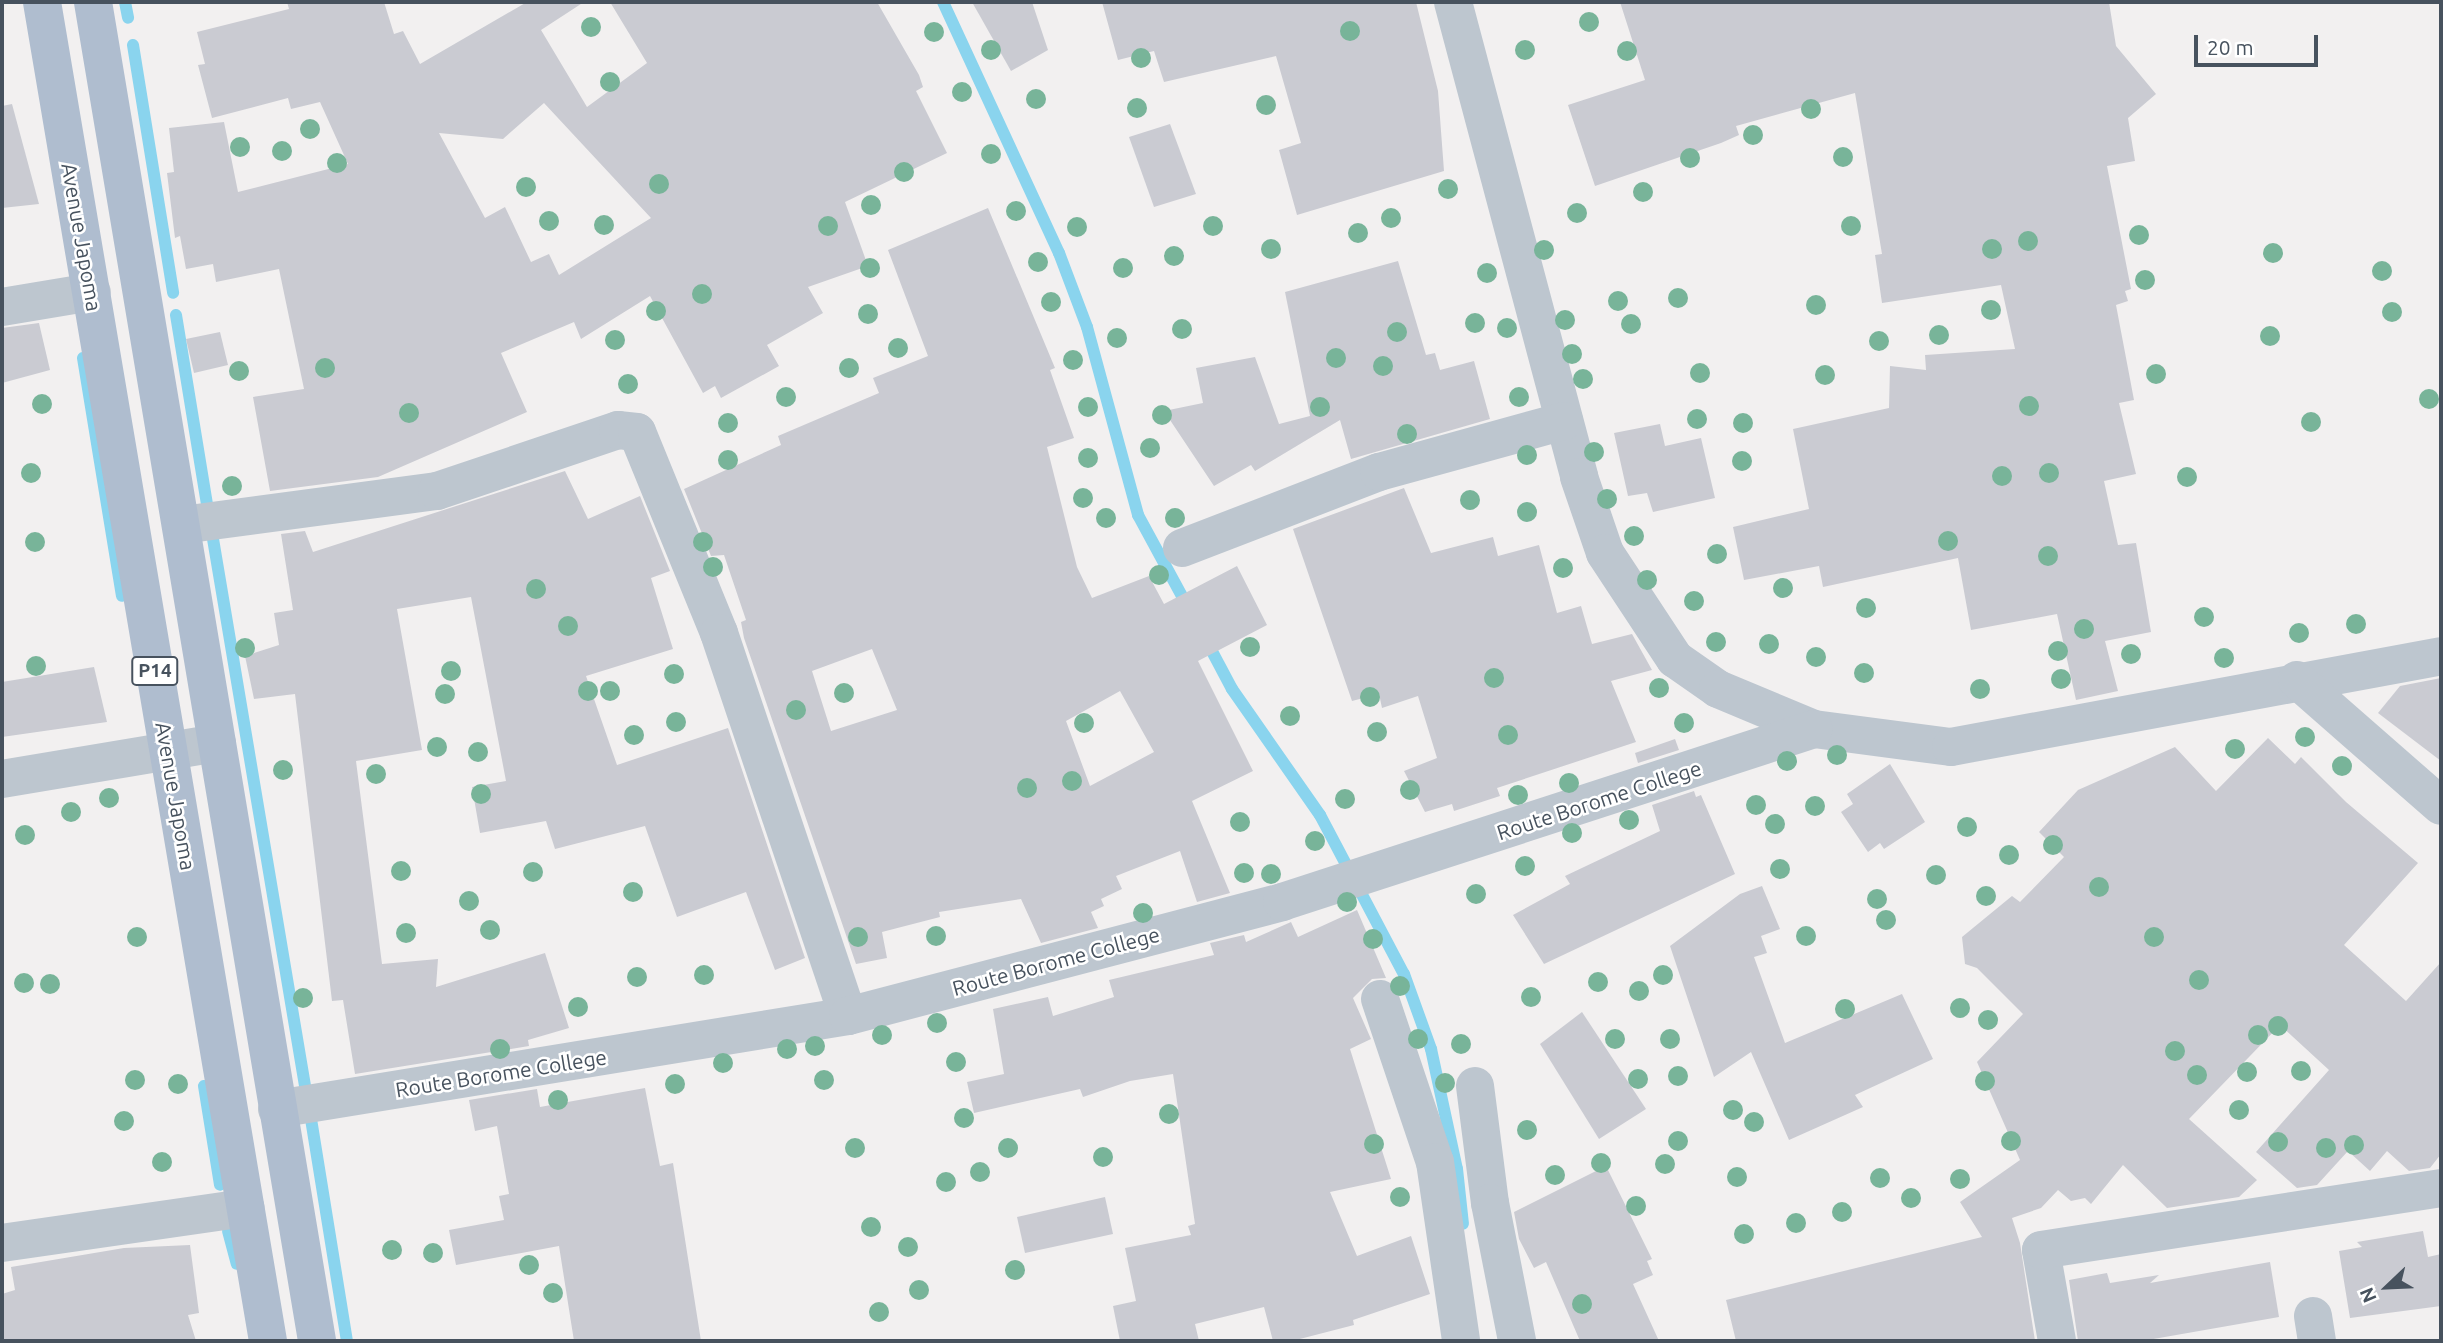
<!DOCTYPE html>
<html>
<head>
<meta charset="utf-8">
<style>
  body { margin:0 }
  #map { position:relative; width:2443px; height:1343px; overflow:hidden; background:#f2f0f0; font-family:Ubuntu,sans-serif }
  div>[style] { position:absolute }
  [style*='--x'] { left:calc(var(--x)*1px); top:calc(var(--y)*1px); width:calc(var(--w)*1px); rotate:calc(var(--a)*1deg) }
  .stream>* { height:12px; margin:-6px; padding:0 6px; transform-origin:6px; border-radius:6px; background:#8ad4ee }
  .building>* { inset:0; background:#cacbd2 }
  .street>* { height:38px; margin:-19px; padding:0 19px; transform-origin:19px; border-radius:19px; background:#bdc6cf }
  .primary>* { height:38px; margin:-19px; padding:0 19px; transform-origin:19px; border-radius:19px; background:#afbdcf }
  .trees>* { width:20px; height:20px; margin:-10px; border-radius:50%; background:#78b499 }
  span { translate:-50% -50%; white-space:nowrap; text-align:center; line-height:1.15; -webkit-text-stroke:5px #fff; paint-order:stroke }
  .shield-label span { padding:2px 5px; background:#fff; border:2px solid; border-radius:5px; -webkit-text-stroke-width:0 }
  .shield-label { font-size:19px; color:#47525e; font-weight:700 }
  .street-label { font-size:21px; color:#47525e }
  .frame { position:absolute; inset:0; border:4px solid #47525e; pointer-events:none }
  .north { position:absolute; left:2352px; top:1252px; width:70px; height:70px; -webkit-text-stroke:5px #fff; paint-order:stroke; rotate:247deg; font-size:19px; font-weight:700; line-height:28px; text-align:center; color:#47525e }
  .north::after { content:''; display:block; margin:auto; width:24px; height:32px; background:#47525e; clip-path:polygon(50% 0,100% 100%,50% 72%,0 100%) }
  .scale { position:absolute; left:2194px; top:35px; width:124px; height:32px; box-sizing:border-box; border:4px solid #47525e; border-top:0; padding-left:9px; font-size:21px; line-height:24px; white-space:nowrap; color:#47525e; -webkit-text-stroke:5px #fff; paint-order:stroke }
</style>
</head>
<body>
<div id="map">
  <div class="stream">
    <i style="--x:125;--y:2;--w:16;--a:79"></i>
    <i style="--x:943;--y:2;--w:277;--a:65.2"></i>
    <i style="--x:1059;--y:253;--w:79;--a:69.3"></i>
    <i style="--x:1087;--y:327;--w:195;--a:74.8"></i>
    <i style="--x:1138;--y:515;--w:107;--a:61.5"></i>
    <i style="--x:133;--y:45;--w:251;--a:80.8"></i>
    <i style="--x:176;--y:315;--w:193;--a:80.7"></i>
    <i style="--x:83;--y:358;--w:241;--a:80.7"></i>
    <i style="--x:212;--y:533;--w:561;--a:80.45"></i>
    <i style="--x:1206;--y:640;--w:55;--a:62"></i>
    <i style="--x:1232;--y:689;--w:154;--a:55.1"></i>
    <i style="--x:1320;--y:815;--w:180;--a:62.2"></i>
    <i style="--x:1404;--y:974;--w:80;--a:70.2"></i>
    <i style="--x:1431;--y:1049;--w:123;--a:77.8"></i>
    <i style="--x:1457;--y:1169;--w:55;--a:83.8"></i>
    <i style="--x:204;--y:1086;--w:100;--a:80.8"></i>
    <i style="--x:311;--y:1119;--w:225;--a:80.8"></i>
    <i style="--x:228;--y:1231;--w:34;--a:75"></i>
  </div>
  <div class="building">
    <i style="clip-path:polygon(evenodd,287px 2px,384px 2px,394px 34px,403px 31px,420px 64px,527px 2px,584px 2px,541px 30px,587px 107px,647px 63px,610px 2px,877px 2px,919px 75px,923px 87px,916px 91px,947px 153px,845px 202px,868px 266px,808px 287px,823px 313px,767px 345px,779px 366px,721px 398px,715px 386px,703px 393px,650px 296px,581px 339px,574px 322px,501px 353px,527px 412px,378px 477px,270px 491px,253px 397px,304px 389px,279px 269px,216px 282px,213px 264px,186px 269px,180px 236px,175px 238px,167px 173px,174px 172px,169px 128px,224px 122px,238px 192px,348px 164px,320px 102px,291px 109px,288px 98px,212px 118px,198px 65px,205px 64px,197px 32px,289px 9px,287px 2px,544px 103px,651px 218px,559px 275px,549px 254px,531px 262px,505px 207px,485px 218px,439px 133px,503px 139px,544px 103px)"></i>
    <i style="clip-path:polygon(972px 2px,1032px 2px,1048px 50px,1011px 71px)"></i>
    <i style="clip-path:polygon(1102px 2px,1416px 2px,1438px 91px,1444px 171px,1297px 215px,1279px 150px,1301px 143px,1276px 56px,1164px 82px,1154px 51px,1118px 60px)"></i>
    <i style="clip-path:polygon(1620px 2px,2109px 2px,2116px 46px,2156px 94px,2128px 118px,2135px 161px,2107px 166px,2131px 289px,2125px 291px,2128px 301px,2116px 305px,2134px 400px,2119px 403px,2136px 474px,2104px 481px,2118px 545px,2136px 543px,2151px 632px,2105px 641px,2118px 691px,2076px 700px,2057px 614px,1971px 630px,1958px 558px,1823px 587px,1819px 566px,1744px 580px,1733px 527px,1809px 509px,1793px 429px,1889px 408px,1890px 366px,1926px 370px,1925px 355px,2015px 349px,2001px 285px,1882px 303px,1875px 255px,1882px 254px,1855px 93px,1736px 126px,1739px 135px,1721px 143px,1595px 186px,1568px 105px,1645px 80px)"></i>
    <i style="clip-path:polygon(12px 104px,39px 204px,2px 208px,2px 106px)"></i>
    <i style="clip-path:polygon(1170px 124px,1196px 194px,1154px 207px,1129px 137px)"></i>
    <i style="clip-path:polygon(evenodd,988px 208px,1055px 368px,1050px 370px,1074px 438px,1047px 447px,1077px 567px,1092px 598px,1149px 576px,1164px 604px,1237px 566px,1267px 625px,1198px 661px,1253px 771px,1192px 801px,1230px 893px,1197px 902px,1180px 851px,1116px 876px,1122px 889px,1101px 899px,1104px 906px,1091px 912px,1098px 928px,1041px 943px,1021px 899px,939px 912px,940px 917px,882px 932px,887px 958px,856px 964px,744px 638px,741px 622px,746px 620px,724px 555px,711px 556px,684px 489px,781px 445px,778px 436px,879px 393px,873px 378px,928px 356px,888px 250px,988px 208px,872px 649px,897px 710px,831px 731px,812px 671px,872px 649px,988px 208px,1120px 691px,1154px 752px,1090px 786px,1066px 721px,1120px 691px)"></i>
    <i style="clip-path:polygon(1398px 261px,1426px 355px,1435px 353px,1440px 370px,1474px 361px,1490px 419px,1351px 459px,1340px 420px,1255px 471px,1251px 465px,1214px 486px,1164px 411px,1203px 403px,1196px 368px,1255px 357px,1279px 424px,1310px 416px,1285px 292px)"></i>
    <i style="clip-path:polygon(39px 323px,50px 370px,2px 383px,2px 328px)"></i>
    <i style="clip-path:polygon(220px 332px,228px 365px,194px 373px,186px 339px)"></i>
    <i style="clip-path:polygon(1660px 424px,1665px 446px,1701px 438px,1715px 498px,1653px 512px,1647px 493px,1628px 496px,1614px 433px)"></i>
    <i style="clip-path:polygon(565px 471px,588px 519px,640px 496px,670px 571px,651px 578px,673px 649px,586px 676px,617px 765px,728px 728px,805px 958px,775px 970px,746px 892px,677px 917px,645px 826px,555px 849px,546px 821px,480px 833px,472px 787px,506px 781px,471px 597px,397px 609px,422px 750px,356px 761px,382px 964px,438px 959px,436px 987px,545px 953px,569px 1028px,528px 1040px,529px 1046px,355px 1074px,343px 1000px,332px 1001px,295px 694px,254px 699px,245px 656px,279px 645px,274px 613px,293px 610px,281px 534px,305px 531px,313px 552px)"></i>
    <i style="clip-path:polygon(1404px 488px,1431px 553px,1493px 537px,1498px 556px,1539px 545px,1557px 613px,1581px 606px,1592px 644px,1632px 634px,1652px 670px,1611px 681px,1636px 742px,1497px 788px,1500px 796px,1454px 811px,1452px 804px,1425px 812px,1404px 771px,1437px 758px,1418px 696px,1382px 708px,1379px 694px,1352px 701px,1293px 529px)"></i>
    <i style="clip-path:polygon(94px 667px,107px 722px,2px 737px,2px 682px)"></i>
    <i style="clip-path:polygon(2441px 678px,2441px 761px,2378px 713px,2400px 686px)"></i>
    <i style="clip-path:polygon(2268px 738px,2295px 764px,2301px 757px,2346px 802px,2418px 863px,2344px 945px,2406px 1001px,2441px 962px,2441px 1154px,2430px 1168px,2409px 1171px,2387px 1151px,2370px 1171px,2348px 1151px,2317px 1185px,2297px 1188px,2256px 1152px,2329px 1070px,2280px 1025px,2189px 1119px,2257px 1180px,2239px 1197px,2167px 1208px,2123px 1165px,2091px 1204px,2085px 1198px,2071px 1201px,2058px 1190px,2041px 1208px,2012px 1218px,2020px 1243px,2035px 1341px,1736px 1341px,1726px 1300px,1982px 1237px,1960px 1202px,2020px 1160px,1977px 1062px,2023px 1014px,1977px 968px,1965px 964px,1962px 937px,2012px 896px,2020px 902px,2064px 857px,2039px 832px,2078px 790px,2175px 747px,2216px 791px)"></i>
    <i style="clip-path:polygon(1675px 739px,1679px 750px,1638px 763px,1635px 753px)"></i>
    <i style="clip-path:polygon(1890px 764px,1925px 822px,1884px 849px,1880px 843px,1868px 852px,1841px 812px,1853px 804px,1847px 794px)"></i>
    <i style="clip-path:polygon(1694px 791px,1696px 797px,1701px 795px,1735px 874px,1544px 964px,1513px 915px,1570px 884px,1565px 876px,1660px 831px,1652px 805px)"></i>
    <i style="clip-path:polygon(1762px 886px,1780px 929px,1761px 936px,1767px 953px,1754px 957px,1785px 1043px,1902px 994px,1933px 1059px,1855px 1095px,1863px 1107px,1789px 1140px,1751px 1052px,1714px 1077px,1670px 946px,1740px 894px)"></i>
    <i style="clip-path:polygon(1357px 910px,1386px 978px,1372px 979px,1353px 998px,1371px 1039px,1350px 1049px,1391px 1179px,1330px 1192px,1357px 1256px,1411px 1236px,1430px 1294px,1353px 1320px,1354px 1325px,1292px 1341px,1273px 1341px,1264px 1307px,1195px 1324px,1199px 1341px,1120px 1341px,1113px 1306px,1136px 1301px,1125px 1248px,1191px 1235px,1188px 1226px,1195px 1224px,1173px 1074px,1130px 1081px,1083px 1097px,1080px 1089px,974px 1113px,967px 1082px,1004px 1074px,993px 1009px,1048px 997px,1053px 1016px,1114px 997px,1109px 980px,1214px 955px,1210px 943px,1244px 935px,1246px 942px,1291px 922px,1298px 937px)"></i>
    <i style="clip-path:polygon(1582px 1012px,1646px 1109px,1599px 1139px,1540px 1044px)"></i>
    <i style="clip-path:polygon(645px 1088px,660px 1166px,673px 1163px,701px 1341px,574px 1341px,559px 1246px,456px 1265px,449px 1230px,504px 1220px,499px 1196px,509px 1194px,497px 1126px,475px 1131px,469px 1100px,537px 1089px,540px 1107px)"></i>
    <i style="clip-path:polygon(1606px 1166px,1652px 1259px,1647px 1261px,1653px 1275px,1633px 1284px,1659px 1341px,1580px 1341px,1546px 1262px,1534px 1268px,1519px 1239px,1514px 1212px)"></i>
    <i style="clip-path:polygon(1105px 1197px,1113px 1234px,1025px 1253px,1017px 1217px)"></i>
    <i style="clip-path:polygon(2423px 1231px,2428px 1257px,2441px 1254px,2441px 1306px,2350px 1318px,2339px 1251px,2362px 1247px,2357px 1242px)"></i>
    <i style="clip-path:polygon(190px 1245px,199px 1313px,188px 1315px,196px 1341px,2px 1341px,2px 1294px,15px 1290px,11px 1267px,124px 1248px)"></i>
    <i style="clip-path:polygon(2270px 1262px,2279px 1317px,2142px 1341px,2078px 1341px,2069px 1280px,2107px 1273px,2110px 1283px,2159px 1275px,2150px 1283px)"></i>
  </div>
  <div class="street">
    <i style="--x:1453;--y:2;--w:491;--a:75.1"></i>
    <i style="--x:1579;--y:477;--w:80;--a:71.1"></i>
    <i style="--x:1605;--y:553;--w:127;--a:56.6"></i>
    <i style="--x:1675;--y:659;--w:52;--a:34.9"></i>
    <i style="--x:1718;--y:689;--w:104;--a:22.6"></i>
    <i style="--x:1814;--y:729;--w:138;--a:7.5"></i>
    <i style="--x:1951;--y:747;--w:498;--a:-10.5"></i>
    <i style="--x:2;--y:307;--w:91;--a:-9.5"></i>
    <i style="--x:182;--y:525;--w:257;--a:-7.6"></i>
    <i style="--x:437;--y:491;--w:191;--a:-18.6"></i>
    <i style="--x:618;--y:430;--w:19;--a:6"></i>
    <i style="--x:637;--y:432;--w:217;--a:67.8"></i>
    <i style="--x:719;--y:633;--w:404;--a:71.4"></i>
    <i style="--x:1182;--y:548;--w:211;--a:-21.1"></i>
    <i style="--x:1379;--y:472;--w:192;--a:-15.4"></i>
    <i style="--x:2297;--y:680;--w:191;--a:41.2"></i>
    <i style="--x:2;--y:779;--w:218;--a:-9.5"></i>
    <i style="--x:1380;--y:999;--w:172;--a:71.4"></i>
    <i style="--x:1435;--y:1162;--w:181;--a:81.7"></i>
    <i style="--x:1475;--y:1086;--w:118;--a:82.7"></i>
    <i style="--x:1490;--y:1203;--w:141;--a:78.9"></i>
    <i style="--x:277;--y:1109;--w:579;--a:-9.25"></i>
    <i style="--x:848;--y:1016;--w:449;--a:-14.7"></i>
    <i style="--x:1282;--y:902;--w:559;--a:-18.01"></i>
    <i style="--x:2;--y:1243;--w:246;--a:-8.2"></i>
    <i style="--x:2313;--y:1316;--w:25;--a:81"></i>
    <i style="--x:2057;--y:1341;--w:92;--a:-100"></i>
    <i style="--x:2041;--y:1250;--w:405;--a:-8.8"></i>
  </div>
  <div class="primary">
    <i style="--x:42;--y:2;--w:1358;--a:80.42"></i>
    <i style="--x:93;--y:2;--w:1358;--a:80.5"></i>
  </div>
  <div class="trees">
    <i style="left:1589px;top:22px"></i>
    <i style="left:591px;top:27px"></i>
    <i style="left:1350px;top:31px"></i>
    <i style="left:934px;top:32px"></i>
    <i style="left:991px;top:50px"></i>
    <i style="left:1525px;top:50px"></i>
    <i style="left:1627px;top:51px"></i>
    <i style="left:1141px;top:58px"></i>
    <i style="left:610px;top:82px"></i>
    <i style="left:962px;top:92px"></i>
    <i style="left:1036px;top:99px"></i>
    <i style="left:1266px;top:105px"></i>
    <i style="left:1137px;top:108px"></i>
    <i style="left:1811px;top:109px"></i>
    <i style="left:310px;top:129px"></i>
    <i style="left:1753px;top:135px"></i>
    <i style="left:240px;top:147px"></i>
    <i style="left:282px;top:151px"></i>
    <i style="left:991px;top:154px"></i>
    <i style="left:1843px;top:157px"></i>
    <i style="left:1690px;top:158px"></i>
    <i style="left:337px;top:163px"></i>
    <i style="left:904px;top:172px"></i>
    <i style="left:659px;top:184px"></i>
    <i style="left:526px;top:187px"></i>
    <i style="left:1448px;top:189px"></i>
    <i style="left:1643px;top:192px"></i>
    <i style="left:871px;top:205px"></i>
    <i style="left:1016px;top:211px"></i>
    <i style="left:1577px;top:213px"></i>
    <i style="left:1391px;top:218px"></i>
    <i style="left:549px;top:221px"></i>
    <i style="left:604px;top:225px"></i>
    <i style="left:828px;top:226px"></i>
    <i style="left:1213px;top:226px"></i>
    <i style="left:1851px;top:226px"></i>
    <i style="left:1077px;top:227px"></i>
    <i style="left:1358px;top:233px"></i>
    <i style="left:2139px;top:235px"></i>
    <i style="left:2028px;top:241px"></i>
    <i style="left:1271px;top:249px"></i>
    <i style="left:1992px;top:249px"></i>
    <i style="left:1544px;top:250px"></i>
    <i style="left:2273px;top:253px"></i>
    <i style="left:1174px;top:256px"></i>
    <i style="left:1038px;top:262px"></i>
    <i style="left:870px;top:268px"></i>
    <i style="left:1123px;top:268px"></i>
    <i style="left:2382px;top:271px"></i>
    <i style="left:1487px;top:273px"></i>
    <i style="left:2145px;top:280px"></i>
    <i style="left:702px;top:294px"></i>
    <i style="left:1678px;top:298px"></i>
    <i style="left:1618px;top:301px"></i>
    <i style="left:1051px;top:302px"></i>
    <i style="left:1816px;top:305px"></i>
    <i style="left:1991px;top:310px"></i>
    <i style="left:656px;top:311px"></i>
    <i style="left:2392px;top:312px"></i>
    <i style="left:868px;top:314px"></i>
    <i style="left:1565px;top:320px"></i>
    <i style="left:1475px;top:323px"></i>
    <i style="left:1631px;top:324px"></i>
    <i style="left:1507px;top:328px"></i>
    <i style="left:1182px;top:329px"></i>
    <i style="left:1397px;top:332px"></i>
    <i style="left:1939px;top:335px"></i>
    <i style="left:2270px;top:336px"></i>
    <i style="left:1117px;top:338px"></i>
    <i style="left:615px;top:340px"></i>
    <i style="left:1879px;top:341px"></i>
    <i style="left:898px;top:348px"></i>
    <i style="left:1572px;top:354px"></i>
    <i style="left:1336px;top:358px"></i>
    <i style="left:1073px;top:360px"></i>
    <i style="left:1383px;top:366px"></i>
    <i style="left:325px;top:368px"></i>
    <i style="left:849px;top:368px"></i>
    <i style="left:239px;top:371px"></i>
    <i style="left:1700px;top:373px"></i>
    <i style="left:2156px;top:374px"></i>
    <i style="left:1825px;top:375px"></i>
    <i style="left:1583px;top:379px"></i>
    <i style="left:628px;top:384px"></i>
    <i style="left:786px;top:397px"></i>
    <i style="left:1519px;top:397px"></i>
    <i style="left:2429px;top:399px"></i>
    <i style="left:42px;top:404px"></i>
    <i style="left:2029px;top:406px"></i>
    <i style="left:1088px;top:407px"></i>
    <i style="left:1320px;top:407px"></i>
    <i style="left:409px;top:413px"></i>
    <i style="left:1162px;top:415px"></i>
    <i style="left:1697px;top:419px"></i>
    <i style="left:2311px;top:422px"></i>
    <i style="left:728px;top:423px"></i>
    <i style="left:1743px;top:423px"></i>
    <i style="left:1407px;top:434px"></i>
    <i style="left:1150px;top:448px"></i>
    <i style="left:1594px;top:452px"></i>
    <i style="left:1527px;top:455px"></i>
    <i style="left:1088px;top:458px"></i>
    <i style="left:728px;top:460px"></i>
    <i style="left:1742px;top:461px"></i>
    <i style="left:31px;top:473px"></i>
    <i style="left:2049px;top:473px"></i>
    <i style="left:2002px;top:476px"></i>
    <i style="left:2187px;top:477px"></i>
    <i style="left:232px;top:486px"></i>
    <i style="left:1083px;top:498px"></i>
    <i style="left:1607px;top:499px"></i>
    <i style="left:1470px;top:500px"></i>
    <i style="left:1527px;top:512px"></i>
    <i style="left:1106px;top:518px"></i>
    <i style="left:1175px;top:518px"></i>
    <i style="left:1634px;top:536px"></i>
    <i style="left:1948px;top:541px"></i>
    <i style="left:35px;top:542px"></i>
    <i style="left:703px;top:542px"></i>
    <i style="left:1717px;top:554px"></i>
    <i style="left:2048px;top:556px"></i>
    <i style="left:713px;top:567px"></i>
    <i style="left:1563px;top:568px"></i>
    <i style="left:1159px;top:575px"></i>
    <i style="left:1647px;top:580px"></i>
    <i style="left:1783px;top:588px"></i>
    <i style="left:536px;top:589px"></i>
    <i style="left:1694px;top:601px"></i>
    <i style="left:1866px;top:608px"></i>
    <i style="left:2204px;top:617px"></i>
    <i style="left:2356px;top:624px"></i>
    <i style="left:568px;top:626px"></i>
    <i style="left:2084px;top:629px"></i>
    <i style="left:2299px;top:633px"></i>
    <i style="left:1716px;top:642px"></i>
    <i style="left:1769px;top:644px"></i>
    <i style="left:1250px;top:647px"></i>
    <i style="left:245px;top:648px"></i>
    <i style="left:2058px;top:651px"></i>
    <i style="left:2131px;top:654px"></i>
    <i style="left:1816px;top:657px"></i>
    <i style="left:2224px;top:658px"></i>
    <i style="left:36px;top:666px"></i>
    <i style="left:451px;top:671px"></i>
    <i style="left:1864px;top:673px"></i>
    <i style="left:674px;top:674px"></i>
    <i style="left:1494px;top:678px"></i>
    <i style="left:2061px;top:679px"></i>
    <i style="left:1659px;top:688px"></i>
    <i style="left:1980px;top:689px"></i>
    <i style="left:588px;top:691px"></i>
    <i style="left:610px;top:691px"></i>
    <i style="left:844px;top:693px"></i>
    <i style="left:445px;top:694px"></i>
    <i style="left:1370px;top:697px"></i>
    <i style="left:796px;top:710px"></i>
    <i style="left:1290px;top:716px"></i>
    <i style="left:676px;top:722px"></i>
    <i style="left:1084px;top:723px"></i>
    <i style="left:1684px;top:723px"></i>
    <i style="left:1377px;top:732px"></i>
    <i style="left:634px;top:735px"></i>
    <i style="left:1508px;top:735px"></i>
    <i style="left:2305px;top:737px"></i>
    <i style="left:437px;top:747px"></i>
    <i style="left:2235px;top:749px"></i>
    <i style="left:478px;top:752px"></i>
    <i style="left:1837px;top:755px"></i>
    <i style="left:1787px;top:761px"></i>
    <i style="left:2342px;top:766px"></i>
    <i style="left:283px;top:770px"></i>
    <i style="left:376px;top:774px"></i>
    <i style="left:1072px;top:781px"></i>
    <i style="left:1569px;top:783px"></i>
    <i style="left:1027px;top:788px"></i>
    <i style="left:1410px;top:790px"></i>
    <i style="left:481px;top:794px"></i>
    <i style="left:1518px;top:795px"></i>
    <i style="left:109px;top:798px"></i>
    <i style="left:1345px;top:799px"></i>
    <i style="left:1756px;top:805px"></i>
    <i style="left:1815px;top:806px"></i>
    <i style="left:71px;top:812px"></i>
    <i style="left:1629px;top:820px"></i>
    <i style="left:1240px;top:822px"></i>
    <i style="left:1775px;top:824px"></i>
    <i style="left:1967px;top:827px"></i>
    <i style="left:1572px;top:833px"></i>
    <i style="left:25px;top:835px"></i>
    <i style="left:1315px;top:841px"></i>
    <i style="left:2053px;top:845px"></i>
    <i style="left:2009px;top:855px"></i>
    <i style="left:1525px;top:866px"></i>
    <i style="left:1780px;top:869px"></i>
    <i style="left:401px;top:871px"></i>
    <i style="left:533px;top:872px"></i>
    <i style="left:1244px;top:873px"></i>
    <i style="left:1271px;top:874px"></i>
    <i style="left:1936px;top:875px"></i>
    <i style="left:2099px;top:887px"></i>
    <i style="left:633px;top:892px"></i>
    <i style="left:1476px;top:894px"></i>
    <i style="left:1986px;top:896px"></i>
    <i style="left:1877px;top:899px"></i>
    <i style="left:469px;top:901px"></i>
    <i style="left:1347px;top:902px"></i>
    <i style="left:1143px;top:913px"></i>
    <i style="left:1886px;top:920px"></i>
    <i style="left:490px;top:930px"></i>
    <i style="left:406px;top:933px"></i>
    <i style="left:936px;top:936px"></i>
    <i style="left:1806px;top:936px"></i>
    <i style="left:137px;top:937px"></i>
    <i style="left:858px;top:937px"></i>
    <i style="left:2154px;top:937px"></i>
    <i style="left:1373px;top:939px"></i>
    <i style="left:704px;top:975px"></i>
    <i style="left:1663px;top:975px"></i>
    <i style="left:637px;top:977px"></i>
    <i style="left:2199px;top:980px"></i>
    <i style="left:1598px;top:982px"></i>
    <i style="left:24px;top:983px"></i>
    <i style="left:50px;top:984px"></i>
    <i style="left:1400px;top:986px"></i>
    <i style="left:1639px;top:991px"></i>
    <i style="left:1531px;top:997px"></i>
    <i style="left:303px;top:998px"></i>
    <i style="left:578px;top:1007px"></i>
    <i style="left:1960px;top:1008px"></i>
    <i style="left:1845px;top:1009px"></i>
    <i style="left:1988px;top:1020px"></i>
    <i style="left:937px;top:1023px"></i>
    <i style="left:2278px;top:1026px"></i>
    <i style="left:882px;top:1035px"></i>
    <i style="left:2258px;top:1035px"></i>
    <i style="left:1418px;top:1039px"></i>
    <i style="left:1615px;top:1039px"></i>
    <i style="left:1670px;top:1039px"></i>
    <i style="left:1461px;top:1044px"></i>
    <i style="left:815px;top:1046px"></i>
    <i style="left:500px;top:1049px"></i>
    <i style="left:787px;top:1049px"></i>
    <i style="left:2175px;top:1051px"></i>
    <i style="left:956px;top:1062px"></i>
    <i style="left:723px;top:1063px"></i>
    <i style="left:2301px;top:1071px"></i>
    <i style="left:2247px;top:1072px"></i>
    <i style="left:2197px;top:1075px"></i>
    <i style="left:1678px;top:1076px"></i>
    <i style="left:1638px;top:1079px"></i>
    <i style="left:135px;top:1080px"></i>
    <i style="left:824px;top:1080px"></i>
    <i style="left:1985px;top:1081px"></i>
    <i style="left:1445px;top:1083px"></i>
    <i style="left:178px;top:1084px"></i>
    <i style="left:675px;top:1084px"></i>
    <i style="left:558px;top:1100px"></i>
    <i style="left:1733px;top:1110px"></i>
    <i style="left:2239px;top:1110px"></i>
    <i style="left:1169px;top:1114px"></i>
    <i style="left:964px;top:1118px"></i>
    <i style="left:124px;top:1121px"></i>
    <i style="left:1754px;top:1122px"></i>
    <i style="left:1527px;top:1130px"></i>
    <i style="left:1678px;top:1141px"></i>
    <i style="left:2011px;top:1141px"></i>
    <i style="left:2278px;top:1142px"></i>
    <i style="left:1374px;top:1144px"></i>
    <i style="left:2354px;top:1145px"></i>
    <i style="left:855px;top:1148px"></i>
    <i style="left:1008px;top:1148px"></i>
    <i style="left:2326px;top:1148px"></i>
    <i style="left:1103px;top:1157px"></i>
    <i style="left:162px;top:1162px"></i>
    <i style="left:1601px;top:1163px"></i>
    <i style="left:1665px;top:1164px"></i>
    <i style="left:980px;top:1172px"></i>
    <i style="left:1555px;top:1175px"></i>
    <i style="left:1737px;top:1177px"></i>
    <i style="left:1880px;top:1178px"></i>
    <i style="left:1960px;top:1179px"></i>
    <i style="left:946px;top:1182px"></i>
    <i style="left:1400px;top:1197px"></i>
    <i style="left:1911px;top:1198px"></i>
    <i style="left:1636px;top:1206px"></i>
    <i style="left:1842px;top:1212px"></i>
    <i style="left:1796px;top:1223px"></i>
    <i style="left:871px;top:1227px"></i>
    <i style="left:1744px;top:1234px"></i>
    <i style="left:908px;top:1247px"></i>
    <i style="left:392px;top:1250px"></i>
    <i style="left:433px;top:1253px"></i>
    <i style="left:529px;top:1265px"></i>
    <i style="left:1015px;top:1270px"></i>
    <i style="left:919px;top:1290px"></i>
    <i style="left:553px;top:1293px"></i>
    <i style="left:1582px;top:1304px"></i>
    <i style="left:879px;top:1312px"></i>
  </div>
  <div class="shield-label">
    <span style="left:155px;top:671px">P14</span>
  </div>
  <div class="street-label">
    <span style="left:82px;top:237px;rotate:80deg">Avenue Japoma</span>
    <span style="left:176px;top:796px;rotate:80deg">Avenue Japoma</span>
    <span style="left:1599px;top:800px;rotate:-18deg">Route Borome College</span>
    <span style="left:1056px;top:961px;rotate:-15deg">Route Borome College</span>
    <span style="left:501px;top:1073px;rotate:-9deg">Route Borome College</span>
  </div>
  <div class="frame"></div>
  <div class="north">N</div>
  <div class="scale">20 m</div>
</div>
</body>
</html>
